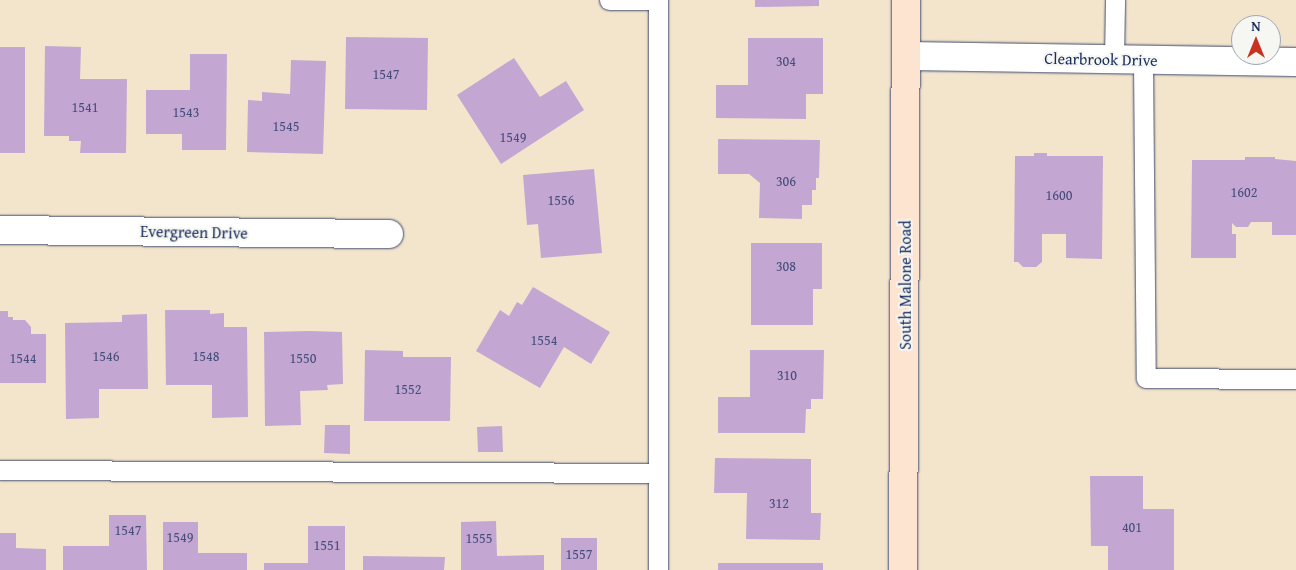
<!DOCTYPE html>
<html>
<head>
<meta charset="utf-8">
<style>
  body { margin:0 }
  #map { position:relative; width:1296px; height:570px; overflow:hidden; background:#f3e4cc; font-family:"Gentium Book Plus",serif }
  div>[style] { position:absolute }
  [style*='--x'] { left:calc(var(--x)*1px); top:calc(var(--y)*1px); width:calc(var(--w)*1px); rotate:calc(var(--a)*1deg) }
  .building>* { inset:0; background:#c4a6d2 }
  .roads { filter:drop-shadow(0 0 1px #3b4a6e) drop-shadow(0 0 1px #3b4a6e) }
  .lane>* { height:19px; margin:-9.5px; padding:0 9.5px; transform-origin:9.5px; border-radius:9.5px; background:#fff }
  .street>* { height:28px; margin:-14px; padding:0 14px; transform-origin:14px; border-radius:14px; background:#fff }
  .secondary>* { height:28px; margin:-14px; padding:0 14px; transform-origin:14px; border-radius:14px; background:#fde4d1 }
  span { translate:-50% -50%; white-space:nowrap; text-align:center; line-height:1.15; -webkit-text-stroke:4px #f6f6f2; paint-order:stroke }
  .number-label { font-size:14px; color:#454d7b }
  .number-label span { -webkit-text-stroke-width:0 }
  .street-label { font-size:16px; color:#1b2f5e }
  .north { position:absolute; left:1231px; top:15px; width:50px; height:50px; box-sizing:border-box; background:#f6f6f2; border:1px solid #9ea6b7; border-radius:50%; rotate:0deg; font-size:14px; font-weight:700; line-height:20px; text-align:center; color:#1b2f5e }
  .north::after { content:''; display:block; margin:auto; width:18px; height:22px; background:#c8321e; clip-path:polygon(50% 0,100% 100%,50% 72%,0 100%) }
</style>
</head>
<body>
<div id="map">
  <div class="building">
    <i style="clip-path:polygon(755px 0,819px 0,819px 6px,755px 7px)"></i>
    <i style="clip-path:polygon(346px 37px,428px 38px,427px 110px,345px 109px)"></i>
    <i style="clip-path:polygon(748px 38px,823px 38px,823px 94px,806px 94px,806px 119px,716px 118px,716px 85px,748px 85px)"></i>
    <i style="clip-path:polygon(45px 46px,81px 47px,80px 79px,127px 79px,126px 153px,80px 153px,81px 141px,69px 141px,69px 136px,44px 136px)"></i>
    <i style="clip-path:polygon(0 47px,25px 47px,25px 153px,0 153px)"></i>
    <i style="clip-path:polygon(190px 54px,227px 54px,226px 150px,182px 150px,182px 134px,146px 134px,146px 90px,190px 90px)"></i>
    <i style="clip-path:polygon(514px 58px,540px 97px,566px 81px,584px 110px,501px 164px,457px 95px)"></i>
    <i style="clip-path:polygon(291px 60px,326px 61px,323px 154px,247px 152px,248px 100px,262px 101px,262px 92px,290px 94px)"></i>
    <i style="clip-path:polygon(718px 139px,820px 140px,819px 178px,816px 178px,816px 190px,812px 190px,812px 205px,802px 205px,802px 219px,759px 218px,760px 183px,749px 174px,718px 174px)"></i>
    <i style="clip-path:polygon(1034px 153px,1047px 153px,1047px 156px,1103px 156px,1102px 259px,1066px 258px,1066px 234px,1042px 234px,1042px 262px,1036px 267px,1023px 267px,1018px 262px,1014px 262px,1015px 156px,1034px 156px)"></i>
    <i style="clip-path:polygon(1245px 157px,1275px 157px,1275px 159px,1296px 161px,1296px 235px,1272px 235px,1272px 222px,1251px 222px,1248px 227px,1236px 227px,1232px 223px,1232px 234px,1236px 234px,1236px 258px,1191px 258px,1192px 160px,1245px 160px)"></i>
    <i style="clip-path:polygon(594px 169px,602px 253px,541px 258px,538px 224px,527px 225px,523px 175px)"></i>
    <i style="clip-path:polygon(751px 243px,822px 243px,822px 289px,813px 289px,813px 325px,751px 325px)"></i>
    <i style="clip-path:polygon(533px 287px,610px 332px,591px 364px,564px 347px,540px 388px,476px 351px,500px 310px,509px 316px,517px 302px,522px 305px)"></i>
    <i style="clip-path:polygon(165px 310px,210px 310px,210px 314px,224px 313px,224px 327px,247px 327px,248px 417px,212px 418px,212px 385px,166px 385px)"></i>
    <i style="clip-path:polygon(0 311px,8px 311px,8px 317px,13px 317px,13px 320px,25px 320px,31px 327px,31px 334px,46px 334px,46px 383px,0 383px)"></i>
    <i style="clip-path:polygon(147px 314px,148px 389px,99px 389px,99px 418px,66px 419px,65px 323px,122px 322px,122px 315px)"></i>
    <i style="clip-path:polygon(309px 331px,342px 332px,343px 384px,327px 385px,328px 390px,300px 391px,301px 425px,265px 426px,264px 332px)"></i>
    <i style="clip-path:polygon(365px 350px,403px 351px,403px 357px,451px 357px,450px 421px,364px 421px)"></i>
    <i style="clip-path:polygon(750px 350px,824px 350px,823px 399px,811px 399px,811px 409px,806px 409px,805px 433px,718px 433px,718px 397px,750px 397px)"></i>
    <i style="clip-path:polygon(325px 425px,350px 425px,350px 454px,324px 453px)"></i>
    <i style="clip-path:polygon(502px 426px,503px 452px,478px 452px,477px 427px)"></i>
    <i style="clip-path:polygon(715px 458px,811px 459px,811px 513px,821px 513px,820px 540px,746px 539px,747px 493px,714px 493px)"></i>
    <i style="clip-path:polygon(1090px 476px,1143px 476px,1143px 509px,1174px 509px,1174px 570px,1108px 570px,1108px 546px,1091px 546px)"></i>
    <i style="clip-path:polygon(109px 515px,146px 515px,147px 570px,63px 570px,63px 546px,109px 546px)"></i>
    <i style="clip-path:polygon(496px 521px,497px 556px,544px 555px,544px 570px,461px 570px,461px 522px)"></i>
    <i style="clip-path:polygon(163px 522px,198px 522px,198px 553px,247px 553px,247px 570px,163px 570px)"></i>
    <i style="clip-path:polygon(308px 526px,345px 526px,345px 570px,264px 570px,264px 563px,308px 563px)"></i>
    <i style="clip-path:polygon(0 533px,16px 533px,16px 548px,46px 549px,46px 570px,0 570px)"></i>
    <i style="clip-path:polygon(561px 538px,597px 538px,597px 570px,561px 570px)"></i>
    <i style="clip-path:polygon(363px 556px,445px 557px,444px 570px,363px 570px)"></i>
    <i style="clip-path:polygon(718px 563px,823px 563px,823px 570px,718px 570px)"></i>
  </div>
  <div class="roads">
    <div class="lane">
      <i style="--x:609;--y:0;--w:49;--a:0"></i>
      <i style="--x:658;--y:0;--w:570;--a:90"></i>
      <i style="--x:1114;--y:59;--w:59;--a:-89"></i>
      <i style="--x:1143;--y:60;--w:318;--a:89.5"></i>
      <i style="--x:1146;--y:378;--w:150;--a:0.4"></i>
      <i style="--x:0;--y:470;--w:658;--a:0.26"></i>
    </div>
    <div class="street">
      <i style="--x:906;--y:56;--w:390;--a:0.9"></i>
      <i style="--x:0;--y:230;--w:389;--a:0.6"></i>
    </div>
    <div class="secondary">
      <i style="--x:903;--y:570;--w:570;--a:-89.7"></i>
    </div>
  </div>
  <div class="number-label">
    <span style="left:786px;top:61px">304</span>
    <span style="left:386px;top:74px">1547</span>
    <span style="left:85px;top:107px">1541</span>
    <span style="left:186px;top:112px">1543</span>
    <span style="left:286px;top:126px">1545</span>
    <span style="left:513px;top:137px">1549</span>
    <span style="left:786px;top:181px">306</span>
    <span style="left:1244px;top:192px">1602</span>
    <span style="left:1059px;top:195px">1600</span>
    <span style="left:561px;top:200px">1556</span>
    <span style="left:786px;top:266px">308</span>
    <span style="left:544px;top:340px">1554</span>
    <span style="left:106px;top:356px">1546</span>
    <span style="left:206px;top:356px">1548</span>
    <span style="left:23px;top:358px">1544</span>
    <span style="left:303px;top:358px">1550</span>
    <span style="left:787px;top:375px">310</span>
    <span style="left:408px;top:389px">1552</span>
    <span style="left:779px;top:503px">312</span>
    <span style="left:1132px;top:527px">401</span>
    <span style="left:128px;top:530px">1547</span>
    <span style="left:180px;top:537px">1549</span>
    <span style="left:479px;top:538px">1555</span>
    <span style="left:327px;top:545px">1551</span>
    <span style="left:579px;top:554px">1557</span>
  </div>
  <div class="street-label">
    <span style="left:1101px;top:59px;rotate:1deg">Clearbrook Drive</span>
    <span style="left:194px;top:232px;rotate:1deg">Evergreen Drive</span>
    <span style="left:905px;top:285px;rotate:-90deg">South Malone Road</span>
  </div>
  <div class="north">N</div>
</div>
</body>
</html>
